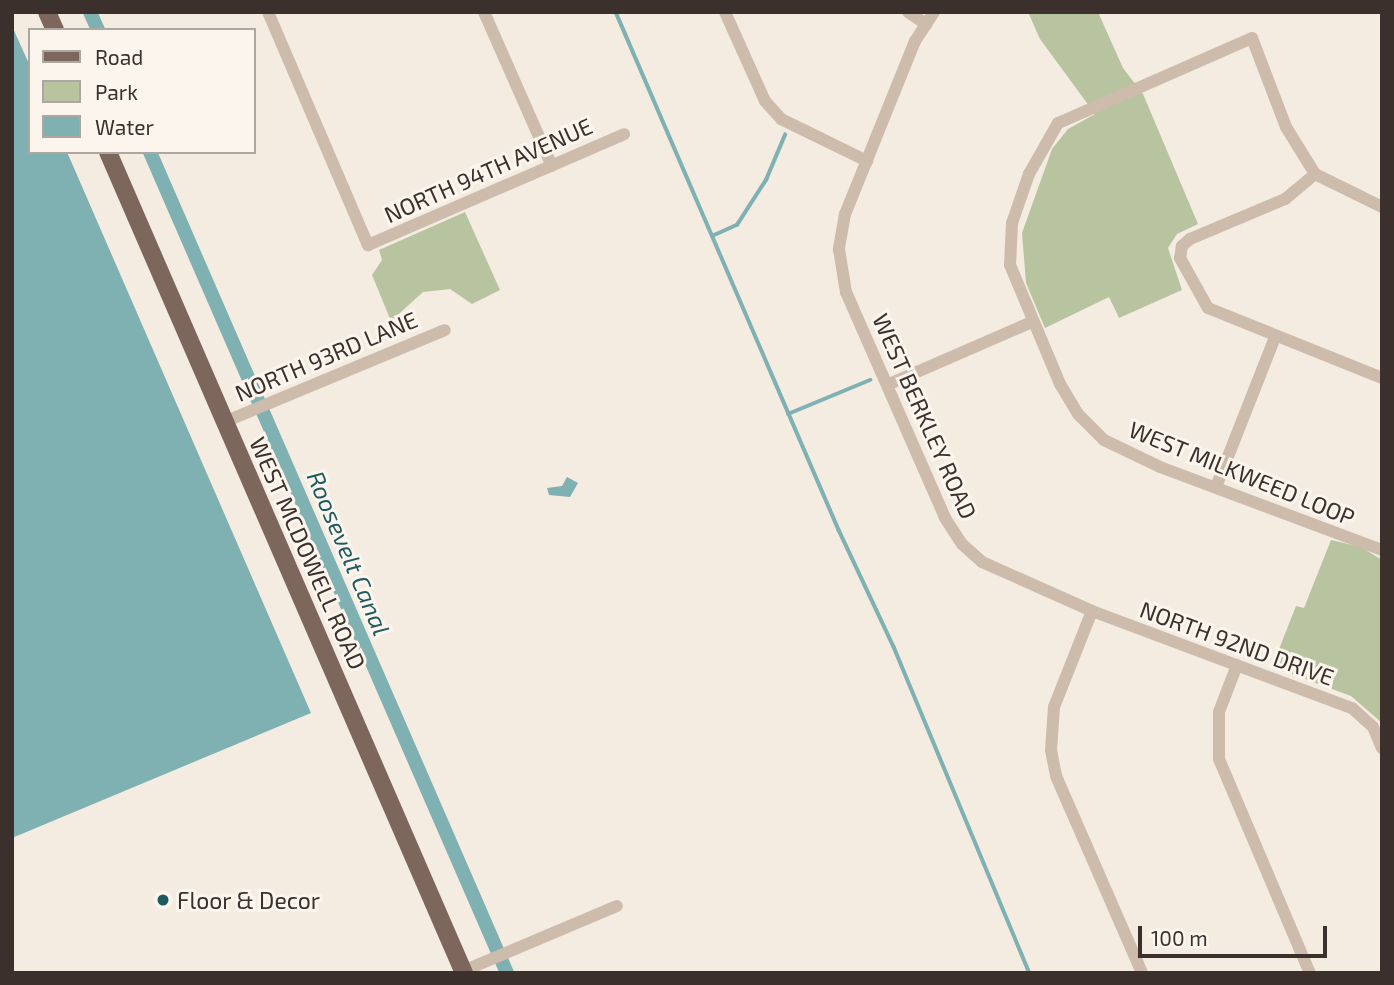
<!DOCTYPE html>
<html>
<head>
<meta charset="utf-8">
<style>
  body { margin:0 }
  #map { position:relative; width:1394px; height:985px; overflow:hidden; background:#f4ebe1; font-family:"Exo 2",sans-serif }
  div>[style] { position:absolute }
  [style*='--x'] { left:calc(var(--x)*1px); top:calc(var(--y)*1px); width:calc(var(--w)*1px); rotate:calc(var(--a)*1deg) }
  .green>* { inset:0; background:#b8c4a0 }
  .water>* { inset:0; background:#7fb0b2 }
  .stream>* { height:3.5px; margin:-1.75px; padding:0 1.75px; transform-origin:1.75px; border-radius:1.75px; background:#7fb0b2 }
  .canal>* { height:14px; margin:-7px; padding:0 7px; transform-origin:7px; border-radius:7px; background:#7fb0b2 }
  .street>* { height:12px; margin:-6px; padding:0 6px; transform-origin:6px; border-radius:6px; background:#cdbbac }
  .primary>* { height:18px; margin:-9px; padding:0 9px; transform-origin:9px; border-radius:9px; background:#7d675c }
  .dots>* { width:19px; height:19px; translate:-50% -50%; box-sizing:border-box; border:4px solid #fbf5ee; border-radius:50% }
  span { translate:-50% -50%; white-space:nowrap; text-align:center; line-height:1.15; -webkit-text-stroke:6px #fbf5ee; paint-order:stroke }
  .street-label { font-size:23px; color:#3b302b }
  .poi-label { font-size:23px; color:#3b302b }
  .left { translate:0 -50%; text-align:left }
  .water-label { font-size:24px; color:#1f5a5e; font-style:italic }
  .frame { position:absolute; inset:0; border:14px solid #3b302b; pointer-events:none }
  .legend { position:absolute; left:28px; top:28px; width:228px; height:126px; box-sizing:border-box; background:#fbf5ee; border:2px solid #aea6a0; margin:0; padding:9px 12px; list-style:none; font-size:21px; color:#3b302b }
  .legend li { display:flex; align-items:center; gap:14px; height:35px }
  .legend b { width:35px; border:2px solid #aea6a0 }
  .scale { position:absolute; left:1138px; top:926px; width:189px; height:32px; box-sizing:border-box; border:4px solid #3b302b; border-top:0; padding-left:9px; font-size:21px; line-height:24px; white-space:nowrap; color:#3b302b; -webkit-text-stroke:5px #fbf5ee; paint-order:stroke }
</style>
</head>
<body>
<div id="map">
  <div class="green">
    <i style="clip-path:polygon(1028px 12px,1098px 12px,1123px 68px,1143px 94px,1198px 224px,1177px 234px,1168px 248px,1182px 290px,1119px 318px,1109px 297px,1045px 328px,1026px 283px,1022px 233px,1052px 149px,1068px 129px,1095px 114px,1040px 39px)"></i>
    <i style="clip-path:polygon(465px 212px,500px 290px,472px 304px,450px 289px,423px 292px,391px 321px,372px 275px,382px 260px,379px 250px)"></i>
    <i style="clip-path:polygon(1331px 540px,1361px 547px,1382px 560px,1382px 723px,1351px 696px,1272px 667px,1296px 606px,1304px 608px)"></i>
  </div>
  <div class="water">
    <i style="clip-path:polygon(12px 26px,30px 66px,30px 152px,67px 152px,311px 713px,12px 838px)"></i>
    <i style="clip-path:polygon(567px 477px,578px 483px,570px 497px,549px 495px,547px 488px,562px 486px)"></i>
  </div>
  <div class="stream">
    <i style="--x:616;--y:12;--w:564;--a:66.71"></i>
    <i style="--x:839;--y:530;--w:129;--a:64.8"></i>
    <i style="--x:894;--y:647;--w:353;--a:67.4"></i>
    <i style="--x:712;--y:236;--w:27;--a:-24"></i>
    <i style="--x:737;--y:225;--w:54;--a:-57.2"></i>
    <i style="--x:766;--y:180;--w:49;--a:-67.1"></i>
    <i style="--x:788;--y:414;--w:89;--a:-22.5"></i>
  </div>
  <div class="canal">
    <i style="--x:90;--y:12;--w:20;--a:66"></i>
    <i style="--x:150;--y:152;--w:895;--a:66.5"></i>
  </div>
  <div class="street">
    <i style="--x:268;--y:12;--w:254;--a:66.8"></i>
    <i style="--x:368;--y:245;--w:279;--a:-23.4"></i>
    <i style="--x:484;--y:12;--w:168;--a:66.2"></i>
    <i style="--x:725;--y:12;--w:98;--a:65.8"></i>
    <i style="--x:765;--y:101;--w:24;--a:48"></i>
    <i style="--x:781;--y:119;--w:96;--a:26"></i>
    <i style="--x:908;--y:12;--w:22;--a:34"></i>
    <i style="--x:934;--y:12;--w:35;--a:123"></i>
    <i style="--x:915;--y:41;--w:187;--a:112"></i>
    <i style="--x:845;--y:214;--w:36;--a:100"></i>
    <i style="--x:839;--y:249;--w:44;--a:80.8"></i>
    <i style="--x:846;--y:292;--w:247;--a:66.3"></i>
    <i style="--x:945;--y:518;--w:31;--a:57"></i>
    <i style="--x:962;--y:544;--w:27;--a:42"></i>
    <i style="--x:982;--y:562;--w:120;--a:24"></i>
    <i style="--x:1092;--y:611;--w:278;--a:20.5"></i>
    <i style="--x:1352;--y:708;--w:28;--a:42"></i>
    <i style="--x:1373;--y:727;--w:23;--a:67"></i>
    <i style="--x:1315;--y:174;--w:55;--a:-121.7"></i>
    <i style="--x:1286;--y:127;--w:95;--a:-110.9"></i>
    <i style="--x:1252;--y:38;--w:212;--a:156.3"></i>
    <i style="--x:1058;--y:123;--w:59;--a:119.6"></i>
    <i style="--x:1029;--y:174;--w:52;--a:109.1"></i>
    <i style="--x:1012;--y:223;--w:42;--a:92.7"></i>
    <i style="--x:1010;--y:265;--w:129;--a:67.2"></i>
    <i style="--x:1060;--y:384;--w:35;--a:59"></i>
    <i style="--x:1078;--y:414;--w:37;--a:45"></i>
    <i style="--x:1104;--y:440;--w:62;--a:25.7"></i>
    <i style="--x:1160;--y:467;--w:237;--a:20.5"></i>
    <i style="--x:1315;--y:174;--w:39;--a:140"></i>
    <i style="--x:1285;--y:199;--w:103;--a:157.2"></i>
    <i style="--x:1190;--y:239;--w:11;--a:139"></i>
    <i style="--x:1182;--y:246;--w:12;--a:99"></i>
    <i style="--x:1180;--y:258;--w:57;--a:60.8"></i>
    <i style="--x:1208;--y:308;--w:188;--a:21.9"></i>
    <i style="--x:1315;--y:174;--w:75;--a:26.2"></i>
    <i style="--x:887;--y:385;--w:158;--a:-23.5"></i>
    <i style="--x:224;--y:422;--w:239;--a:-22.6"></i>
    <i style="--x:1216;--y:487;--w:161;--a:-68.5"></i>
    <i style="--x:1092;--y:611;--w:103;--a:111.6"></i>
    <i style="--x:1054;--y:707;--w:43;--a:94"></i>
    <i style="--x:1051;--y:750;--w:26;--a:79"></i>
    <i style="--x:1056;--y:776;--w:215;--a:66.4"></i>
    <i style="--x:1237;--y:665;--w:50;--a:111"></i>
    <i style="--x:1219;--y:712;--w:47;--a:90"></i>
    <i style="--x:1219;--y:759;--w:233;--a:67"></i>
    <i style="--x:463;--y:971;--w:167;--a:-22.9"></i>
  </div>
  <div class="primary">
    <i style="--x:47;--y:12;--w:20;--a:66"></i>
    <i style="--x:108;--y:152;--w:895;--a:66.56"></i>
  </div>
  <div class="dots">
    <i style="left:163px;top:900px;background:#1f5a5e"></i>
  </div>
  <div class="street-label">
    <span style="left:488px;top:170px;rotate:-24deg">NORTH 94TH AVENUE</span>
    <span style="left:326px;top:356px;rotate:-23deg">NORTH 93RD LANE</span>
    <span style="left:925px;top:416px;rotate:66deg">WEST BERKLEY ROAD</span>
    <span style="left:1242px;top:473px;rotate:22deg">WEST MILKWEED LOOP</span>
    <span style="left:308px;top:553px;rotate:66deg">WEST MCDOWELL ROAD</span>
    <span style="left:1237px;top:643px;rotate:20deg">NORTH 92ND DRIVE</span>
  </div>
  <div class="poi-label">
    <span class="left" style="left:177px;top:900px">Floor &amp; Decor</span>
  </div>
  <div class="water-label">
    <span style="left:349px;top:553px;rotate:67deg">Roosevelt Canal</span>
  </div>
  <div class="frame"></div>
  <ul class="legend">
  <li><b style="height:9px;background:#7d675c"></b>Road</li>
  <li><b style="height:19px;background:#b8c4a0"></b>Park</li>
  <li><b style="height:19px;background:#7fb0b2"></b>Water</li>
  </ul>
  <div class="scale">100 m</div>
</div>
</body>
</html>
